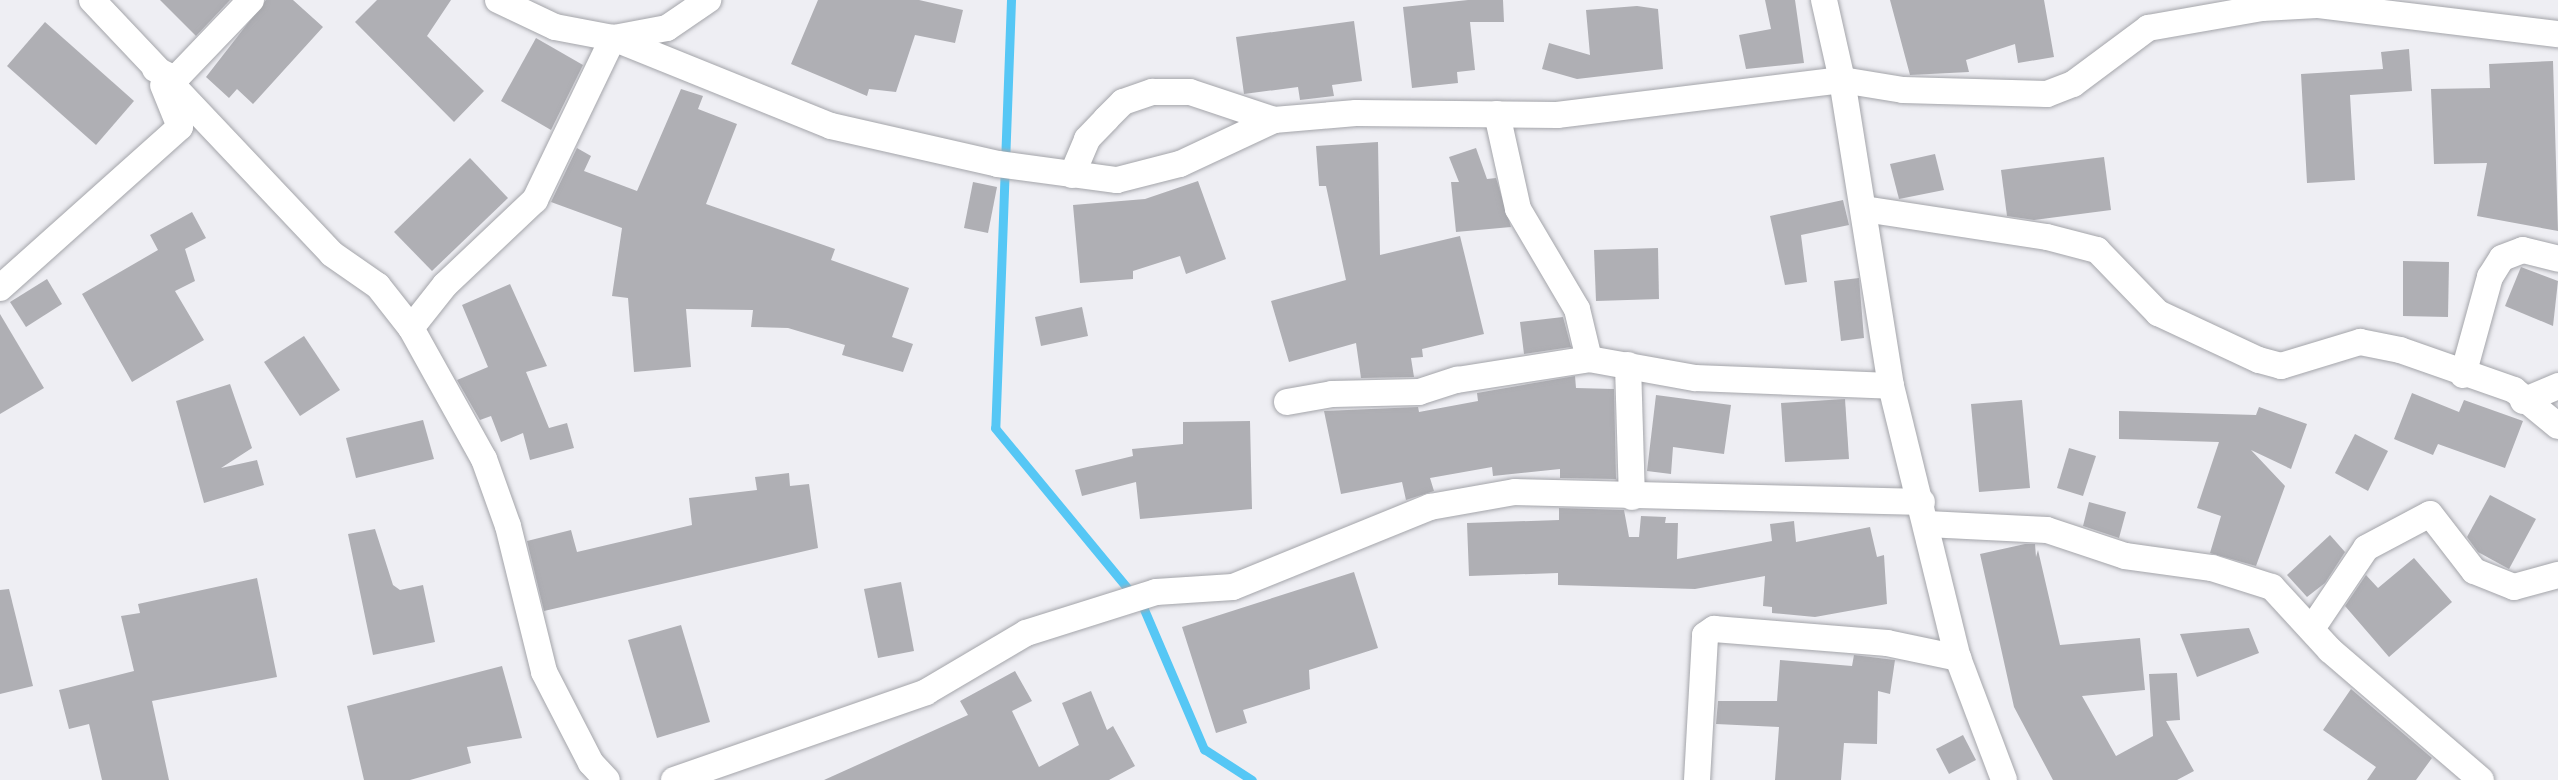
<!DOCTYPE html>
<html>
<head>
<meta charset="utf-8">
<style>
  body { margin:0 }
  #map { position:relative; width:2558px; height:780px; overflow:hidden; background:#eeeef3; font-family:Commissioner,sans-serif }
  div>[style] { position:absolute }
  [style*='--x'] { left:calc(var(--x)*1px); top:calc(var(--y)*1px); width:calc(var(--w)*1px); rotate:calc(var(--a)*1deg) }
  .stream>* { height:9px; margin:-4.5px; padding:0 4.5px; transform-origin:4.5px; border-radius:4.5px; background:#56c7f5 }
  .building>* { inset:0; background:#afafb4 }
  .roads { filter:drop-shadow(0 0 2px #a4a5aa) drop-shadow(0 0 2px #a4a5aa) }
  .minor>* { height:26px; margin:-13px; padding:0 13px; transform-origin:13px; border-radius:13px; background:#fff }
  span { translate:-50% -50%; white-space:nowrap; text-align:center; line-height:1.15; -webkit-text-stroke:5px #fbfcff; paint-order:stroke }
</style>
</head>
<body>
<div id="map">
  <div class="stream">
    <i style="--x:1011;--y:0;--w:428;--a:92.1"></i>
    <i style="--x:995;--y:428;--w:232;--a:50.4"></i>
    <i style="--x:1143;--y:607;--w:155;--a:66.8"></i>
    <i style="--x:1204;--y:749;--w:57;--a:32.9"></i>
  </div>
  <div class="building">
    <i style="clip-path:polygon(160px 0,230px 0,196px 36px)"></i>
    <i style="clip-path:polygon(266px 0,293px 0,323px 27px,253px 104px,237px 89px,229px 98px,206px 77px)"></i>
    <i style="clip-path:polygon(377px 0,451px 0,427px 36px,484px 91px,454px 122px,355px 22px)"></i>
    <i style="clip-path:polygon(818px 0,919px 0,963px 10px,955px 43px,915px 35px,896px 92px,869px 89px,867px 96px,791px 64px)"></i>
    <i style="clip-path:polygon(1468px 0,1503px 0,1504px 22px,1470px 22px,1475px 70px,1457px 72px,1458px 83px,1412px 88px,1403px 7px)"></i>
    <i style="clip-path:polygon(1765px 0,1795px 0,1804px 63px,1746px 69px,1739px 35px,1771px 29px)"></i>
    <i style="clip-path:polygon(1890px 0,2044px 0,2054px 57px,2018px 63px,2015px 44px,1966px 60px,1969px 72px,1910px 75px)"></i>
    <i style="clip-path:polygon(1637px 6px,1658px 9px,1663px 69px,1577px 79px,1542px 69px,1549px 43px,1590px 55px,1586px 10px)"></i>
    <i style="clip-path:polygon(1354px 21px,1362px 81px,1332px 85px,1334px 96px,1300px 100px,1298px 87px,1244px 94px,1236px 37px)"></i>
    <i style="clip-path:polygon(45px 22px,134px 101px,96px 145px,7px 66px)"></i>
    <i style="clip-path:polygon(536px 38px,583px 65px,551px 130px,501px 101px)"></i>
    <i style="clip-path:polygon(2409px 49px,2412px 91px,2350px 95px,2355px 180px,2307px 183px,2301px 74px,2383px 69px,2381px 52px)"></i>
    <i style="clip-path:polygon(2553px 61px,2558px 231px,2477px 216px,2487px 163px,2434px 164px,2431px 89px,2490px 88px,2489px 64px)"></i>
    <i style="clip-path:polygon(681px 89px,703px 96px,698px 109px,737px 124px,706px 204px,835px 249px,831px 260px,909px 288px,892px 337px,913px 344px,903px 372px,842px 355px,845px 345px,788px 328px,751px 327px,753px 310px,686px 309px,691px 367px,634px 372px,628px 298px,612px 296px,622px 228px,551px 202px,577px 148px,591px 156px,584px 171px,637px 191px)"></i>
    <i style="clip-path:polygon(1378px 142px,1380px 255px,1460px 236px,1484px 334px,1422px 349px,1423px 357px,1411px 358px,1414px 377px,1361px 378px,1356px 343px,1289px 362px,1271px 301px,1346px 280px,1326px 186px,1319px 186px,1316px 146px)"></i>
    <i style="clip-path:polygon(1476px 148px,1487px 179px,1496px 178px,1511px 227px,1456px 232px,1451px 182px,1459px 182px,1449px 157px)"></i>
    <i style="clip-path:polygon(1935px 154px,1944px 190px,1899px 199px,1890px 164px)"></i>
    <i style="clip-path:polygon(2104px 157px,2111px 210px,2034px 220px,2007px 216px,2001px 170px)"></i>
    <i style="clip-path:polygon(470px 158px,508px 198px,432px 271px,394px 232px)"></i>
    <i style="clip-path:polygon(1198px 181px,1226px 259px,1186px 274px,1180px 256px,1133px 271px,1133px 279px,1080px 283px,1073px 205px,1145px 199px)"></i>
    <i style="clip-path:polygon(973px 182px,997px 187px,988px 233px,964px 228px)"></i>
    <i style="clip-path:polygon(1843px 200px,1849px 225px,1801px 235px,1807px 282px,1785px 285px,1770px 216px)"></i>
    <i style="clip-path:polygon(192px 212px,206px 238px,185px 249px,195px 281px,175px 291px,204px 340px,132px 382px,82px 294px,158px 250px,150px 235px)"></i>
    <i style="clip-path:polygon(1658px 248px,1659px 299px,1596px 301px,1594px 250px)"></i>
    <i style="clip-path:polygon(2403px 261px,2449px 262px,2448px 317px,2403px 316px)"></i>
    <i style="clip-path:polygon(2521px 267px,2558px 281px,2553px 326px,2505px 306px)"></i>
    <i style="clip-path:polygon(1859px 278px,1864px 338px,1841px 341px,1834px 281px)"></i>
    <i style="clip-path:polygon(47px 279px,62px 304px,26px 327px,10px 302px)"></i>
    <i style="clip-path:polygon(510px 284px,547px 366px,526px 372px,549px 428px,567px 423px,574px 448px,530px 460px,523px 433px,501px 442px,491px 416px,480px 420px,457px 380px,488px 367px,462px 305px)"></i>
    <i style="clip-path:polygon(1082px 307px,1088px 336px,1041px 346px,1035px 317px)"></i>
    <i style="clip-path:polygon(0 314px,44px 388px,0 414px)"></i>
    <i style="clip-path:polygon(1563px 317px,1571px 347px,1524px 354px,1520px 322px)"></i>
    <i style="clip-path:polygon(304px 336px,340px 390px,300px 416px,264px 362px)"></i>
    <i style="clip-path:polygon(1575px 376px,1576px 388px,1614px 389px,1616px 479px,1560px 478px,1560px 469px,1493px 476px,1492px 467px,1430px 478px,1434px 491px,1406px 500px,1402px 482px,1341px 494px,1324px 411px,1418px 407px,1419px 412px,1478px 401px,1477px 393px)"></i>
    <i style="clip-path:polygon(230px 384px,252px 448px,221px 468px,257px 460px,264px 485px,204px 503px,176px 401px)"></i>
    <i style="clip-path:polygon(2412px 393px,2459px 412px,2464px 400px,2523px 421px,2505px 468px,2438px 444px,2433px 455px,2394px 439px)"></i>
    <i style="clip-path:polygon(1656px 395px,1731px 405px,1724px 454px,1673px 447px,1671px 474px,1647px 471px)"></i>
    <i style="clip-path:polygon(1845px 399px,1849px 459px,1785px 462px,1781px 403px)"></i>
    <i style="clip-path:polygon(2022px 400px,2030px 488px,1979px 492px,1971px 404px)"></i>
    <i style="clip-path:polygon(2259px 407px,2307px 424px,2291px 469px,2251px 450px,2285px 486px,2256px 566px,2210px 553px,2221px 516px,2197px 508px,2219px 442px,2119px 439px,2119px 411px,2256px 415px)"></i>
    <i style="clip-path:polygon(423px 420px,434px 459px,356px 478px,346px 438px)"></i>
    <i style="clip-path:polygon(1250px 421px,1252px 509px,1140px 519px,1136px 482px,1082px 496px,1075px 470px,1133px 456px,1132px 449px,1183px 444px,1183px 422px)"></i>
    <i style="clip-path:polygon(2355px 434px,2388px 451px,2368px 491px,2335px 473px)"></i>
    <i style="clip-path:polygon(2069px 448px,2096px 456px,2083px 496px,2057px 488px)"></i>
    <i style="clip-path:polygon(789px 473px,790px 486px,809px 484px,818px 548px,544px 611px,527px 541px,571px 530px,577px 552px,692px 525px,689px 498px,757px 490px,755px 477px)"></i>
    <i style="clip-path:polygon(2490px 495px,2536px 519px,2509px 569px,2478px 552px,2467px 537px)"></i>
    <i style="clip-path:polygon(2089px 502px,2126px 512px,2119px 538px,2083px 526px)"></i>
    <i style="clip-path:polygon(1559px 508px,1624px 510px,1629px 537px,1639px 537px,1641px 516px,1666px 517px,1665px 523px,1678px 523px,1677px 559px,1772px 541px,1770px 524px,1794px 521px,1796px 542px,1870px 527px,1877px 557px,1884px 555px,1887px 604px,1815px 617px,1772px 613px,1772px 607px,1763px 606px,1765px 576px,1695px 589px,1558px 585px,1558px 573px,1469px 576px,1467px 523px,1559px 520px)"></i>
    <i style="clip-path:polygon(375px 529px,393px 585px,400px 590px,423px 585px,435px 642px,373px 655px,348px 534px)"></i>
    <i style="clip-path:polygon(2330px 535px,2345px 552px,2325px 583px,2307px 597px,2287px 575px)"></i>
    <i style="clip-path:polygon(2025px 544px,2035px 544px,2036px 557px,2038px 550px,2060px 645px,2140px 638px,2145px 690px,2082px 696px,2116px 756px,2153px 736px,2149px 674px,2177px 673px,2180px 720px,2166px 721px,2194px 771px,2177px 780px,2053px 780px,2014px 707px,1980px 554px)"></i>
    <i style="clip-path:polygon(2414px 558px,2452px 602px,2389px 657px,2345px 606px,2366px 575px,2378px 588px)"></i>
    <i style="clip-path:polygon(1354px 572px,1378px 648px,1309px 670px,1310px 689px,1243px 710px,1247px 723px,1216px 733px,1182px 627px)"></i>
    <i style="clip-path:polygon(257px 578px,277px 677px,152px 701px,169px 780px,102px 780px,89px 724px,69px 729px,59px 690px,134px 671px,121px 616px,140px 613px,138px 604px)"></i>
    <i style="clip-path:polygon(901px 582px,914px 651px,878px 658px,864px 589px)"></i>
    <i style="clip-path:polygon(9px 589px,33px 686px,0 694px,0 590px)"></i>
    <i style="clip-path:polygon(681px 625px,710px 722px,657px 738px,628px 640px)"></i>
    <i style="clip-path:polygon(2249px 628px,2259px 653px,2197px 677px,2180px 634px)"></i>
    <i style="clip-path:polygon(1854px 655px,1895px 660px,1890px 694px,1878px 691px,1877px 744px,1844px 743px,1841px 780px,1775px 780px,1779px 727px,1716px 724px,1718px 701px,1777px 701px,1780px 660px,1852px 666px)"></i>
    <i style="clip-path:polygon(502px 666px,522px 738px,467px 747px,471px 763px,410px 780px,364px 780px,347px 706px)"></i>
    <i style="clip-path:polygon(1015px 671px,1032px 701px,1012px 711px,1039px 767px,1079px 745px,1062px 703px,1091px 691px,1107px 730px,1113px 726px,1135px 766px,1109px 780px,824px 780px,968px 715px,960px 701px)"></i>
    <i style="clip-path:polygon(2351px 689px,2432px 758px,2416px 780px,2367px 780px,2376px 767px,2323px 730px)"></i>
    <i style="clip-path:polygon(1963px 735px,1976px 760px,1949px 774px,1936px 749px)"></i>
  </div>
  <div class="roads">
    <div class="minor">
      <i style="--x:92;--y:0;--w:349;--a:46.6"></i>
      <i style="--x:332;--y:254;--w:56;--a:34.8"></i>
      <i style="--x:378;--y:286;--w:53;--a:51.8"></i>
      <i style="--x:411;--y:328;--w:150;--a:60.9"></i>
      <i style="--x:484;--y:459;--w:71;--a:70.3"></i>
      <i style="--x:508;--y:526;--w:150;--a:76.1"></i>
      <i style="--x:544;--y:672;--w:102;--a:62.7"></i>
      <i style="--x:591;--y:763;--w:23;--a:47"></i>
      <i style="--x:498;--y:0;--w:63;--a:25.3"></i>
      <i style="--x:555;--y:27;--w:59;--a:10.7"></i>
      <i style="--x:613;--y:38;--w:235;--a:22"></i>
      <i style="--x:831;--y:126;--w:171;--a:12.8"></i>
      <i style="--x:998;--y:164;--w:120;--a:7.7"></i>
      <i style="--x:1117;--y:180;--w:65;--a:-14.3"></i>
      <i style="--x:1180;--y:164;--w:104;--a:-25.1"></i>
      <i style="--x:1274;--y:120;--w:82;--a:-4.9"></i>
      <i style="--x:1356;--y:113;--w:201;--a:0.6"></i>
      <i style="--x:1557;--y:115;--w:287;--a:-7"></i>
      <i style="--x:1842;--y:80;--w:62;--a:9.3"></i>
      <i style="--x:1903;--y:90;--w:144;--a:1.6"></i>
      <i style="--x:2047;--y:94;--w:28;--a:-21"></i>
      <i style="--x:2073;--y:84;--w:94;--a:-36.7"></i>
      <i style="--x:2148;--y:28;--w:116;--a:-10"></i>
      <i style="--x:2262;--y:8;--w:55;--a:-3.1"></i>
      <i style="--x:2317;--y:5;--w:243;--a:6.9"></i>
      <i style="--x:1824;--y:0;--w:82;--a:77.3"></i>
      <i style="--x:1842;--y:80;--w:310;--a:80.9"></i>
      <i style="--x:1891;--y:386;--w:280;--a:76.2"></i>
      <i style="--x:1958;--y:658;--w:130;--a:69.3"></i>
      <i style="--x:614;--y:38;--w:54;--a:-10.7"></i>
      <i style="--x:667;--y:28;--w:50;--a:-34.3"></i>
      <i style="--x:155;--y:69;--w:18;--a:27"></i>
      <i style="--x:171;--y:77;--w:8;--a:-14"></i>
      <i style="--x:179;--y:75;--w:104;--a:-46.2"></i>
      <i style="--x:1497;--y:114;--w:97;--a:77.5"></i>
      <i style="--x:1518;--y:209;--w:116;--a:59.5"></i>
      <i style="--x:1577;--y:309;--w:51;--a:76.5"></i>
      <i style="--x:1072;--y:175;--w:39;--a:-67"></i>
      <i style="--x:1087;--y:139;--w:28;--a:-46"></i>
      <i style="--x:1106;--y:119;--w:24;--a:-45"></i>
      <i style="--x:1123;--y:102;--w:31;--a:-19"></i>
      <i style="--x:1152;--y:92;--w:38;--a:0"></i>
      <i style="--x:1190;--y:92;--w:89;--a:18.4"></i>
      <i style="--x:1864;--y:209;--w:185;--a:8.7"></i>
      <i style="--x:2047;--y:237;--w:52;--a:14.6"></i>
      <i style="--x:2097;--y:250;--w:88;--a:45.9"></i>
      <i style="--x:2158;--y:313;--w:111;--a:25"></i>
      <i style="--x:2259;--y:360;--w:23;--a:15"></i>
      <i style="--x:2281;--y:366;--w:83;--a:-16.9"></i>
      <i style="--x:2360;--y:342;--w:41;--a:11.3"></i>
      <i style="--x:2400;--y:350;--w:121;--a:19.3"></i>
      <i style="--x:2514;--y:390;--w:57;--a:39.3"></i>
      <i style="--x:0;--y:288;--w:241;--a:-41.8"></i>
      <i style="--x:180;--y:127;--w:45;--a:-112"></i>
      <i style="--x:411;--y:328;--w:55;--a:-51.7"></i>
      <i style="--x:445;--y:285;--w:124;--a:-43.4"></i>
      <i style="--x:535;--y:200;--w:180;--a:-64.3"></i>
      <i style="--x:1628;--y:365;--w:132;--a:88.3"></i>
      <i style="--x:2463;--y:375;--w:102;--a:-74.6"></i>
      <i style="--x:2490;--y:277;--w:22;--a:-58"></i>
      <i style="--x:2502;--y:258;--w:22;--a:-21"></i>
      <i style="--x:2523;--y:250;--w:36;--a:14"></i>
      <i style="--x:2523;--y:401;--w:38;--a:-23"></i>
      <i style="--x:1287;--y:402;--w:46;--a:-10.1"></i>
      <i style="--x:1332;--y:394;--w:87;--a:-1.3"></i>
      <i style="--x:1419;--y:392;--w:40;--a:-18"></i>
      <i style="--x:1457;--y:380;--w:134;--a:-9"></i>
      <i style="--x:1589;--y:359;--w:108;--a:10.2"></i>
      <i style="--x:1695;--y:378;--w:196;--a:2.3"></i>
      <i style="--x:1927;--y:524;--w:120;--a:2.9"></i>
      <i style="--x:2047;--y:530;--w:82;--a:18.4"></i>
      <i style="--x:2125;--y:556;--w:88;--a:7.9"></i>
      <i style="--x:2212;--y:568;--w:63;--a:17.6"></i>
      <i style="--x:2272;--y:587;--w:86;--a:47.4"></i>
      <i style="--x:2330;--y:650;--w:199;--a:40.7"></i>
      <i style="--x:2313;--y:627;--w:95;--a:-56.1"></i>
      <i style="--x:2366;--y:548;--w:72;--a:-28"></i>
      <i style="--x:2430;--y:514;--w:72;--a:52.3"></i>
      <i style="--x:2474;--y:571;--w:43;--a:21.8"></i>
      <i style="--x:2514;--y:587;--w:46;--a:-15.3"></i>
      <i style="--x:674;--y:780;--w:267;--a:-19.2"></i>
      <i style="--x:926;--y:692;--w:116;--a:-30.5"></i>
      <i style="--x:1026;--y:633;--w:136;--a:-17.5"></i>
      <i style="--x:1156;--y:592;--w:77;--a:-3.7"></i>
      <i style="--x:1233;--y:587;--w:213;--a:-22.1"></i>
      <i style="--x:1430;--y:507;--w:86;--a:-10"></i>
      <i style="--x:1515;--y:492;--w:407;--a:1.4"></i>
      <i style="--x:1697;--y:780;--w:145;--a:-86.8"></i>
      <i style="--x:1705;--y:635;--w:11;--a:-34"></i>
      <i style="--x:1714;--y:629;--w:174;--a:4.6"></i>
      <i style="--x:1887;--y:643;--w:73;--a:11.9"></i>
    </div>
  </div>
</div>
</body>
</html>
